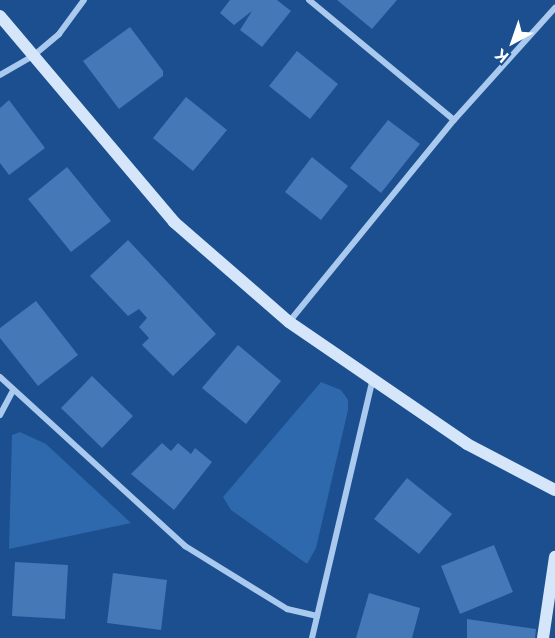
<!DOCTYPE html>
<html>
<head>
<meta charset="utf-8">
<style>
  body { margin:0 }
  #map { position:relative; width:555px; height:638px; overflow:hidden; background:#1b4f8f; font-family:Inter,sans-serif }
  div>[style] { position:absolute }
  [style*='--x'] { left:calc(var(--x)*1px); top:calc(var(--y)*1px); width:calc(var(--w)*1px); rotate:calc(var(--a)*1deg) }
  .green>* { inset:0; background:#2e69ad }
  .building>* { inset:0; background:#4478b7 }
  .street>* { height:6px; margin:-3px; padding:0 3px; transform-origin:3px; border-radius:3px; background:#a9c9ee }
  .secondary>* { height:12px; margin:-6px; padding:0 6px; transform-origin:6px; border-radius:6px; background:#d6e6fa }
  span { translate:-50% -50%; white-space:nowrap; text-align:center; line-height:1.15; -webkit-text-stroke:5px #1b4f8f; paint-order:stroke }
  .north { position:absolute; left:483px; top:12px; width:60px; height:60px; -webkit-text-stroke:4px #1b4f8f; paint-order:stroke; rotate:220deg; font-size:16px; font-weight:700; line-height:24px; text-align:center; color:#fff }
  .north::after { content:''; display:block; margin:auto; width:21px; height:27px; background:#fff; clip-path:polygon(50% 0,100% 100%,50% 72%,0 100%) }
</style>
</head>
<body>
<div id="map">
  <div class="green">
    <i style="clip-path:polygon(321px 382px,341px 390px,348px 400px,348px 410px,316px 548px,307px 564px,231px 510px,223px 497px)"></i>
    <i style="clip-path:polygon(20px 432px,46px 444px,131px 523px,9px 549px,12px 435px)"></i>
  </div>
  <div class="building">
    <i style="clip-path:polygon(230px 0,277px 0,291px 11px,262px 47px,240px 30px,252px 11px,234px 25px,220px 13px)"></i>
    <i style="clip-path:polygon(337px 0,397px 0,372px 29px)"></i>
    <i style="clip-path:polygon(130px 27px,163px 71px,163px 76px,119px 109px,83px 61px)"></i>
    <i style="clip-path:polygon(297px 51px,338px 84px,310px 119px,269px 86px)"></i>
    <i style="clip-path:polygon(186px 97px,227px 130px,193px 171px,153px 138px)"></i>
    <i style="clip-path:polygon(9px 100px,45px 148px,9px 175px,0 163px,0 108px)"></i>
    <i style="clip-path:polygon(388px 120px,420px 144px,381px 193px,350px 168px)"></i>
    <i style="clip-path:polygon(312px 157px,348px 186px,321px 220px,285px 192px)"></i>
    <i style="clip-path:polygon(67px 167px,111px 221px,71px 252px,28px 199px)"></i>
    <i style="clip-path:polygon(128px 240px,216px 334px,173px 376px,142px 345px,149px 338px,139px 327px,147px 318px,139px 309px,128px 316px,90px 276px)"></i>
    <i style="clip-path:polygon(36px 301px,78px 355px,38px 386px,0 338px,0 328px)"></i>
    <i style="clip-path:polygon(238px 345px,281px 381px,246px 424px,202px 388px)"></i>
    <i style="clip-path:polygon(92px 376px,133px 416px,102px 448px,61px 408px)"></i>
    <i style="clip-path:polygon(162px 443px,171px 451px,178px 443px,191px 454px,195px 448px,212px 462px,174px 510px,131px 474px)"></i>
    <i style="clip-path:polygon(407px 478px,452px 514px,419px 554px,374px 519px)"></i>
    <i style="clip-path:polygon(494px 545px,513px 592px,460px 614px,441px 566px)"></i>
    <i style="clip-path:polygon(15px 562px,68px 565px,65px 619px,12px 616px)"></i>
    <i style="clip-path:polygon(113px 573px,167px 580px,161px 630px,107px 623px)"></i>
    <i style="clip-path:polygon(369px 593px,420px 608px,412px 638px,356px 638px)"></i>
    <i style="clip-path:polygon(467px 619px,536px 629px,535px 638px,467px 638px)"></i>
  </div>
  <div class="street">
    <i style="--x:309;--y:0;--w:188;--a:39.6"></i>
    <i style="--x:454;--y:120;--w:151;--a:-48"></i>
    <i style="--x:0;--y:75;--w:38;--a:-30"></i>
    <i style="--x:33;--y:56;--w:34;--a:-40"></i>
    <i style="--x:59;--y:34;--w:42;--a:-53.7"></i>
    <i style="--x:289;--y:322;--w:261;--a:-50.8"></i>
    <i style="--x:0;--y:377;--w:251;--a:42.4"></i>
    <i style="--x:185;--y:546;--w:120;--a:31.7"></i>
    <i style="--x:287;--y:609;--w:31;--a:13"></i>
    <i style="--x:0;--y:415;--w:27;--a:-62"></i>
    <i style="--x:312;--y:638;--w:263;--a:-76.8"></i>
  </div>
  <div class="secondary">
    <i style="--x:0;--y:16;--w:270;--a:49.8"></i>
    <i style="--x:174;--y:222;--w:152;--a:41"></i>
    <i style="--x:289;--y:322;--w:216;--a:34.4"></i>
    <i style="--x:467;--y:444;--w:99;--a:27.6"></i>
    <i style="--x:543;--y:638;--w:82;--a:-81.6"></i>
  </div>
  <div class="north">K</div>
</div>
</body>
</html>
